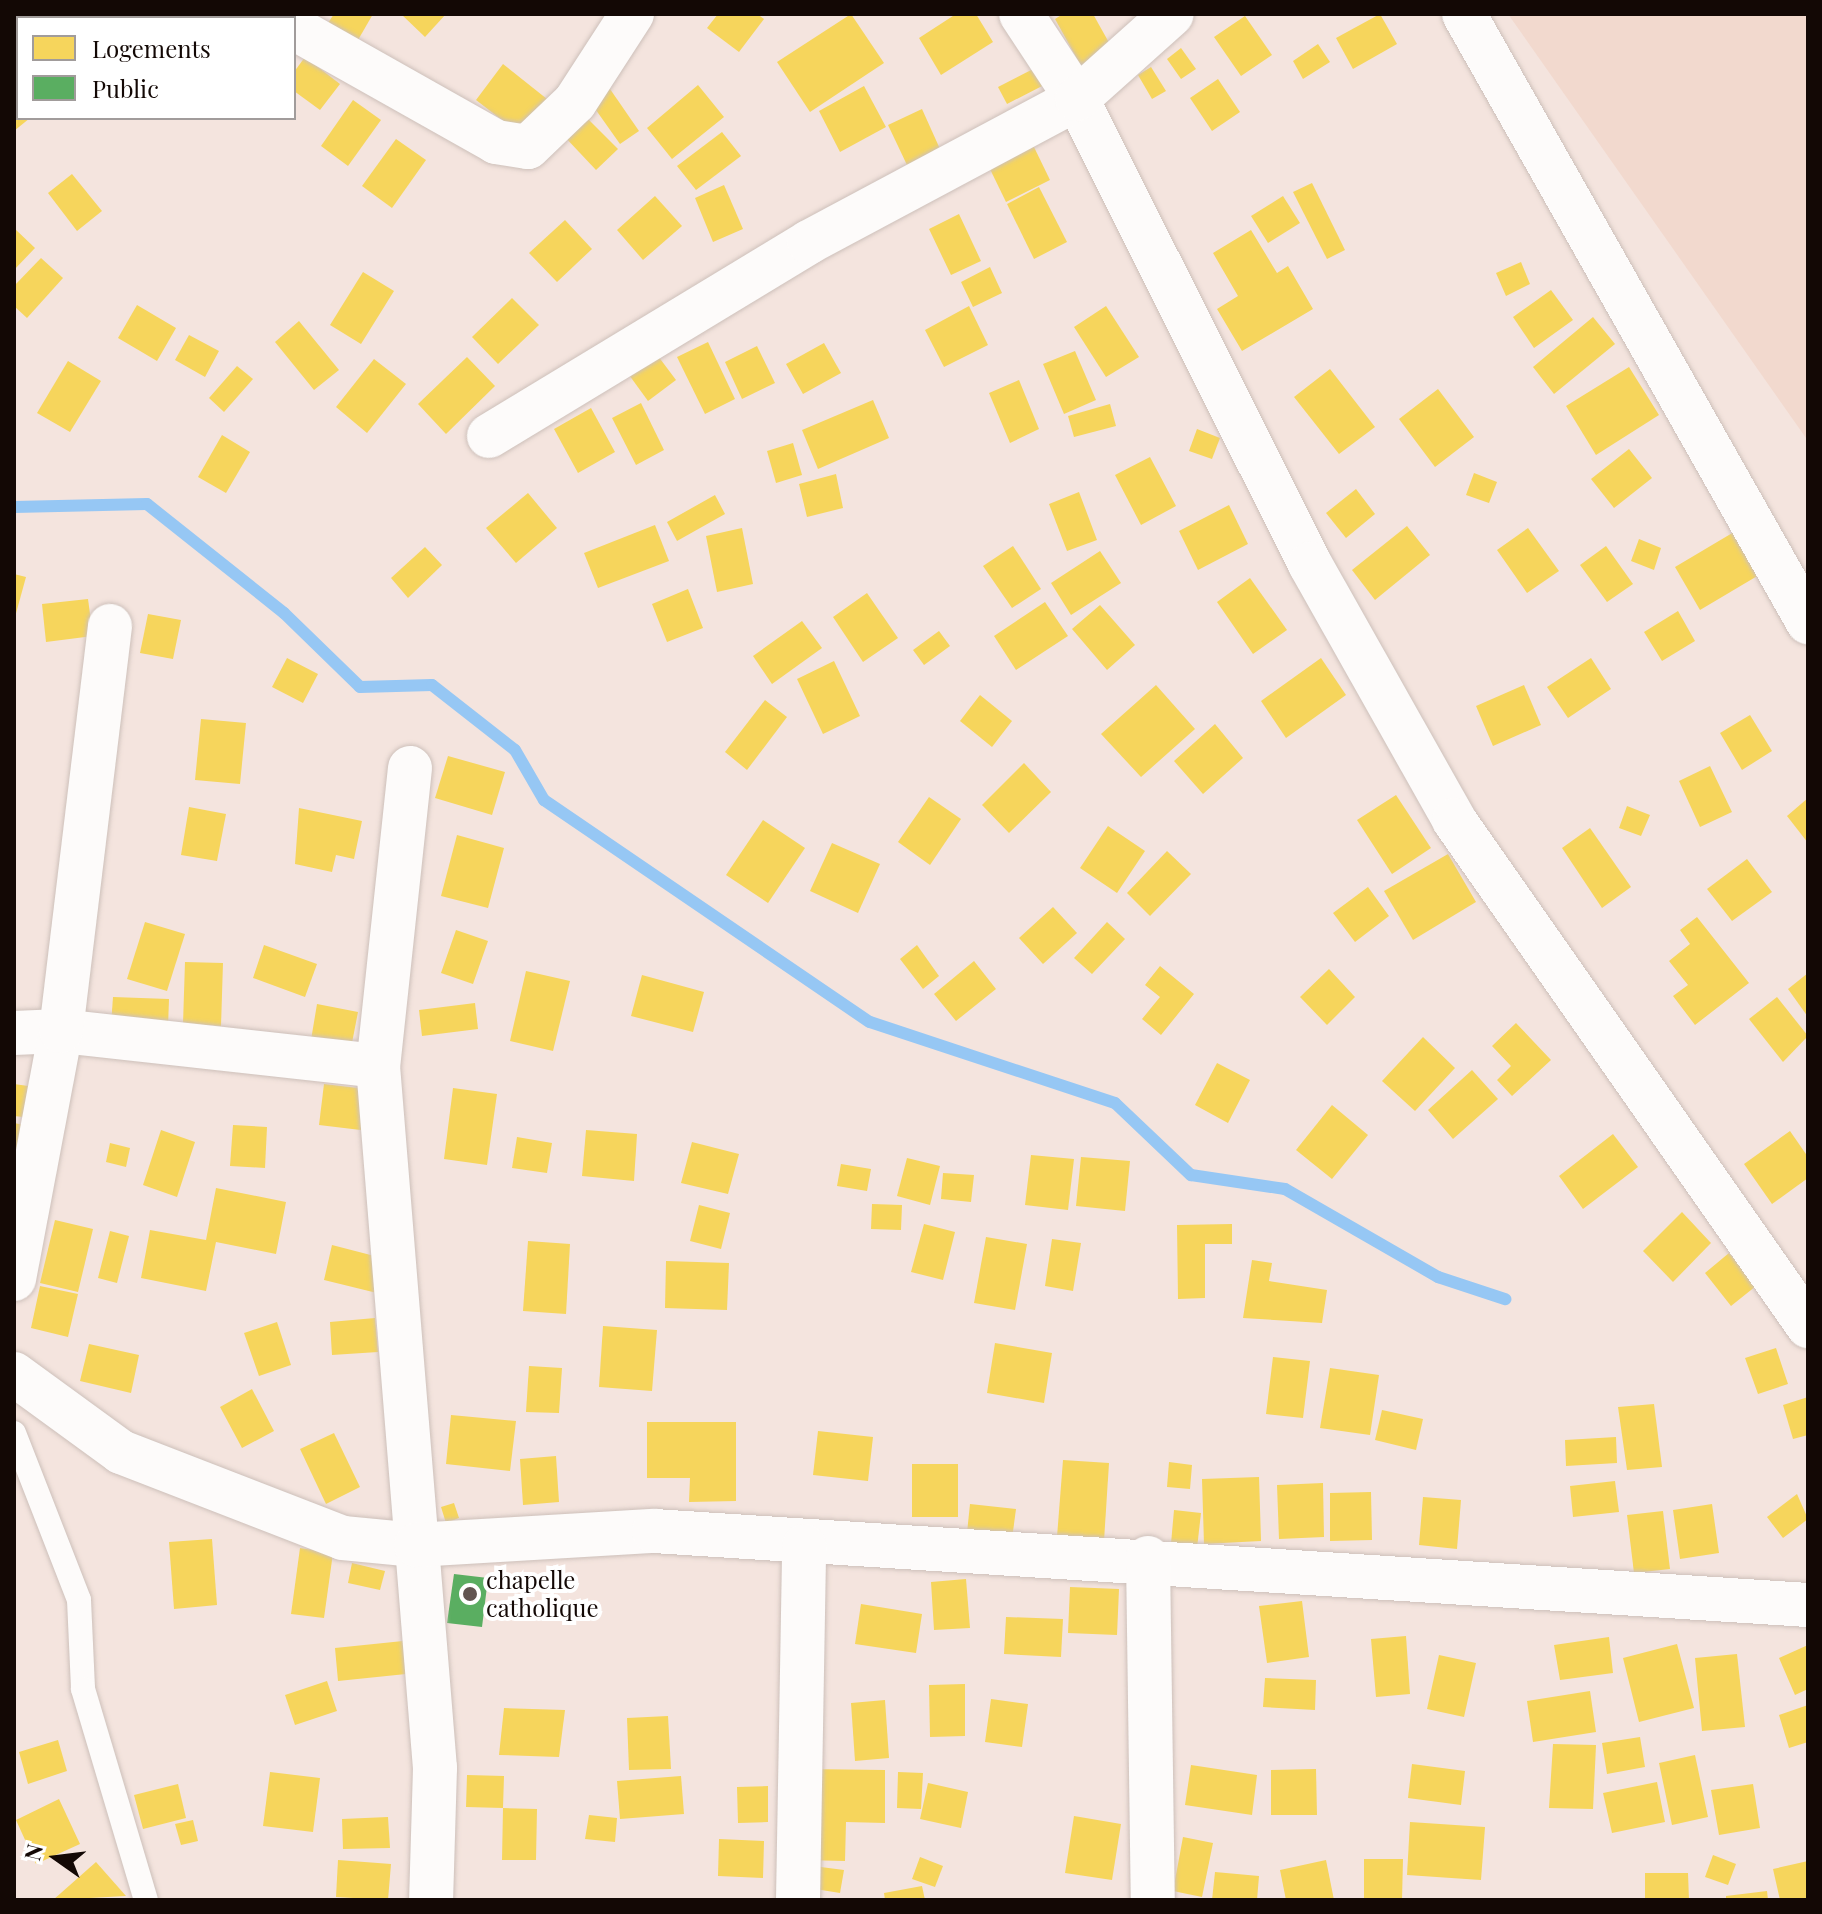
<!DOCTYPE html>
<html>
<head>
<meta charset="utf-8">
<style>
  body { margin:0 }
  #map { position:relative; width:1822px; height:1914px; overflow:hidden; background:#f4e4de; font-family:"Playfair Display",serif }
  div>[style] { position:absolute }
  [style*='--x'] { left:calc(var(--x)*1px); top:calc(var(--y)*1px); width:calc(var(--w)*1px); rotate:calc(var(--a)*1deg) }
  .built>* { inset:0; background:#f2d9ce }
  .homes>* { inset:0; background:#f6d55c }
  .public>* { inset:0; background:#5aae61 }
  .stream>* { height:12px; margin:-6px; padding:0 6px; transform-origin:6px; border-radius:6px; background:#96c7f4 }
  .roads { filter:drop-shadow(0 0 2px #cdc0ba) drop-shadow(0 0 2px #cdc0ba) }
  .lane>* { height:24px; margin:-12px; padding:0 12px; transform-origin:12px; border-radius:12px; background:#fdfbfa }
  .street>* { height:44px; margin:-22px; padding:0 22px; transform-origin:22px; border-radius:22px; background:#fdfbfa }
  .dots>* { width:22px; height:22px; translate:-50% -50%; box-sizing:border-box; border:4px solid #fff; border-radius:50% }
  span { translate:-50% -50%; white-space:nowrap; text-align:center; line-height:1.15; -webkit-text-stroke:8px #fff; paint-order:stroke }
  .poi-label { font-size:24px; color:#130805 }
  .left { translate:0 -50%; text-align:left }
  .frame { position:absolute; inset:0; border:16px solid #130805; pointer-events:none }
  .legend { position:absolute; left:16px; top:16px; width:280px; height:104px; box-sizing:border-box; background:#fff; border:2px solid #a19c9b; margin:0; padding:10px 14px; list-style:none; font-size:24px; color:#130805 }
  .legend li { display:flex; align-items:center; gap:16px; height:40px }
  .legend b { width:40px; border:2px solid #a19c9b }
  .north { position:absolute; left:16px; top:1818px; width:80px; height:80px; -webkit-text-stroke:6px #fff; paint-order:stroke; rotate:284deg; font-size:22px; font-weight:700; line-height:32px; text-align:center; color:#130805 }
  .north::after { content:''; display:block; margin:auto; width:28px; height:36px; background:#130805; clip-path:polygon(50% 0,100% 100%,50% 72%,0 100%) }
</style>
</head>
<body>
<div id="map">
  <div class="built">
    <i style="clip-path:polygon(1508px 14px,1808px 14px,1806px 438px)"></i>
  </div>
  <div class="homes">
    <i style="clip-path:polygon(334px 14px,373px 14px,358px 40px,328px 23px)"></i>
    <i style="clip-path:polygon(401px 14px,446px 14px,425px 37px)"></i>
    <i style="clip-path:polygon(718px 14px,757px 14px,764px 19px,739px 52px,707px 28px)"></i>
    <i style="clip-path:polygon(851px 14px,884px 63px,810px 112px,777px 62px)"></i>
    <i style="clip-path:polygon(956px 14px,976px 14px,993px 42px,941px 75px,919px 38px)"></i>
    <i style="clip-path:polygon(1063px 14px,1093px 14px,1112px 48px,1081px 66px,1055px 19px)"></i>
    <i style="clip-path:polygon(1380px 14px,1397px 44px,1353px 69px,1336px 38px)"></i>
    <i style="clip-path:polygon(1245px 16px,1272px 55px,1241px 76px,1214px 37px)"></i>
    <i style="clip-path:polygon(1318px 44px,1330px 62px,1303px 79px,1293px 61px)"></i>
    <i style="clip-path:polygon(1181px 48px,1196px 69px,1181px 79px,1167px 59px)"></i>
    <i style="clip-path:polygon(305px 57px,340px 84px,320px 110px,294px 91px,294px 72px)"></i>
    <i style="clip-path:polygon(503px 64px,547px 99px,520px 134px,476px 100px)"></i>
    <i style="clip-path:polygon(18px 66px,18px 118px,30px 118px,14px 131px)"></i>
    <i style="clip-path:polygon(1037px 67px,1046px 84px,1007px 104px,998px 87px)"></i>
    <i style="clip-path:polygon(1151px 67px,1166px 91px,1152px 99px,1138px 75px)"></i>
    <i style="clip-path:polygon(1218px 79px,1240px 112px,1212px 131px,1190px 98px)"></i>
    <i style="clip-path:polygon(698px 85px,724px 117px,672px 159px,647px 128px)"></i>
    <i style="clip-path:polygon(864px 86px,886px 127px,840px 152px,819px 111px)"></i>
    <i style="clip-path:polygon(610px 89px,639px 131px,620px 144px,591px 103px)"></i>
    <i style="clip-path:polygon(353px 100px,381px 120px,348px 166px,321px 146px)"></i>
    <i style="clip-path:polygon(922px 109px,940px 149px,907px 165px,888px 125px)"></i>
    <i style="clip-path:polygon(584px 115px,618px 149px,596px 170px,563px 135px)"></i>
    <i style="clip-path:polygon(722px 132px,741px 156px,696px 190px,677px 166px)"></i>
    <i style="clip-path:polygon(396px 139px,426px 160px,392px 208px,362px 186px)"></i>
    <i style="clip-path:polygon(1033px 145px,1050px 180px,1006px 202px,989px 167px)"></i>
    <i style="clip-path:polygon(72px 174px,102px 211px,77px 231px,48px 193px)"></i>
    <i style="clip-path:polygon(1312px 183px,1345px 250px,1327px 259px,1293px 192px)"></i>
    <i style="clip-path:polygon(724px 185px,743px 229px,713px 242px,695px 198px)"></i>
    <i style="clip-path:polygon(1039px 187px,1067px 242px,1034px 259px,1007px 204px)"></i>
    <i style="clip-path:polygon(655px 196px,682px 226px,643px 260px,617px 230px)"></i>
    <i style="clip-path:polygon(1283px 196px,1300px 223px,1268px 243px,1251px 216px)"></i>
    <i style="clip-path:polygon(959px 214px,981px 261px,951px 275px,929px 229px)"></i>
    <i style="clip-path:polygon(565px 220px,592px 249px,557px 282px,529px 253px)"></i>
    <i style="clip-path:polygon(14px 228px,35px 248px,14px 270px)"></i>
    <i style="clip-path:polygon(1251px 230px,1277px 273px,1288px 266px,1313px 309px,1242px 351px,1217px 309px,1238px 296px,1213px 253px)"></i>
    <i style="clip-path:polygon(41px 258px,63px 278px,27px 318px,14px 306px,14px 286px)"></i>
    <i style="clip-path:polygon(1521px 262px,1530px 284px,1506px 296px,1496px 273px)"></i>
    <i style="clip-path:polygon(990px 267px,1002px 293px,973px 307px,961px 282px)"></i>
    <i style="clip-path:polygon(363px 272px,394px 291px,361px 344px,330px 325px)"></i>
    <i style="clip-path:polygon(1551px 290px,1573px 320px,1534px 348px,1513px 317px)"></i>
    <i style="clip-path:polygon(512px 298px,539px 325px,498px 364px,472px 337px)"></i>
    <i style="clip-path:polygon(137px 305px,176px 328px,157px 361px,118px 338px)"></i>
    <i style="clip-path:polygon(969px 306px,988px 345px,944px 367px,925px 330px)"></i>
    <i style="clip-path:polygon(1106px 306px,1139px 357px,1106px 377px,1074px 327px)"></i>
    <i style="clip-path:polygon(1593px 317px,1615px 344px,1554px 394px,1533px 367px)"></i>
    <i style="clip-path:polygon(299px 321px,339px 370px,314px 390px,275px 342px)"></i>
    <i style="clip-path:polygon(189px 335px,219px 351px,205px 377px,175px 360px)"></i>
    <i style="clip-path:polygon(708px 342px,735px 399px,705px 414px,677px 357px)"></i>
    <i style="clip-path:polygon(824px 343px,841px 373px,803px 394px,786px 364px)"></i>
    <i style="clip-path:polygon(757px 346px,775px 383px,742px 399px,725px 362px)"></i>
    <i style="clip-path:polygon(652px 348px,676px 380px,648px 401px,624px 368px)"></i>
    <i style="clip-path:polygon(1075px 351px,1096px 400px,1064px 414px,1043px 364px)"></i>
    <i style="clip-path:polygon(467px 357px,495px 386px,446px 434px,418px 404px)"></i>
    <i style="clip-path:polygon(374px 359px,406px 384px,367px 433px,336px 407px)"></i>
    <i style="clip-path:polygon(68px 361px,101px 381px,70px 432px,37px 413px)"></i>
    <i style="clip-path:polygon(237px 366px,253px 379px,224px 412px,209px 398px)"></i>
    <i style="clip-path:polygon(1629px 367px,1659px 415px,1596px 455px,1566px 406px)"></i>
    <i style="clip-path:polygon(1330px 369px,1375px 427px,1339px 454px,1294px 397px)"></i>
    <i style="clip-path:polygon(1019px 380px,1039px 429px,1010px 443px,989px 393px)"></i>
    <i style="clip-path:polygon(1438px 389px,1474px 437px,1435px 467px,1399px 419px)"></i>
    <i style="clip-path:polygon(873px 400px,889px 438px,818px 469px,802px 430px)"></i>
    <i style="clip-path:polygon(641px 403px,664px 450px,636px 465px,612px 418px)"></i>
    <i style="clip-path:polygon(1110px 404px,1116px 426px,1074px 437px,1068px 416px)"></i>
    <i style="clip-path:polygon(591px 408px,615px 452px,578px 473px,554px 429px)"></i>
    <i style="clip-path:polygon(1197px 429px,1220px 438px,1212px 459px,1189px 451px)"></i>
    <i style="clip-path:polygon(222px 435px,250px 452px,226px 493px,198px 477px)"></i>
    <i style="clip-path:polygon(793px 443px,802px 475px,776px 483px,767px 451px)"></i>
    <i style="clip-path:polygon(1629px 449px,1652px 478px,1614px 508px,1591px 479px)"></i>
    <i style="clip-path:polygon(1150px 457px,1176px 506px,1141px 525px,1115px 475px)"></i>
    <i style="clip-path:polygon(1474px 473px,1497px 482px,1489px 503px,1466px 495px)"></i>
    <i style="clip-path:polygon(836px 474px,843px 508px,807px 517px,799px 484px)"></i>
    <i style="clip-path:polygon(1356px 489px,1375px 514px,1346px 538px,1326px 513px)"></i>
    <i style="clip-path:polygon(1079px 492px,1097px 540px,1067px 551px,1049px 504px)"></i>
    <i style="clip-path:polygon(528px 493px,557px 528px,516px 563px,486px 528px)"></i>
    <i style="clip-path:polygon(715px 495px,725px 514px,677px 541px,667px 522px)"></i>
    <i style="clip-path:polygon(1229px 505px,1248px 544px,1198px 570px,1179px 531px)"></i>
    <i style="clip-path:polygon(655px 525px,669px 561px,598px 588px,584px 553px)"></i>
    <i style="clip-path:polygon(1407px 526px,1430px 555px,1375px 600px,1352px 570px)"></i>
    <i style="clip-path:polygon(742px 528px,753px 584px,717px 592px,706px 536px)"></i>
    <i style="clip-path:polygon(1528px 528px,1559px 571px,1527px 593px,1497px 550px)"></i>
    <i style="clip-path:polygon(1734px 532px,1759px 575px,1700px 610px,1675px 567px)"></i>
    <i style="clip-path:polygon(1639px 539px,1661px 548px,1654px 570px,1631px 561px)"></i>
    <i style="clip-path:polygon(1013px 546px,1041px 589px,1012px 608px,983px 566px)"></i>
    <i style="clip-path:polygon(1606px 546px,1633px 584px,1607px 602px,1580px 565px)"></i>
    <i style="clip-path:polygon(425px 547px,442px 565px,408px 598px,391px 578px)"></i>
    <i style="clip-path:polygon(1100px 551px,1121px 583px,1071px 615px,1051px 583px)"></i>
    <i style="clip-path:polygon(14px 574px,26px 577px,15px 617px,14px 616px)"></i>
    <i style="clip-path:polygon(1250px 578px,1287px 630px,1253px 654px,1217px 602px)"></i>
    <i style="clip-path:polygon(688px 589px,703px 628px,667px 642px,652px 604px)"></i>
    <i style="clip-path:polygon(867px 593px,898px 638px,863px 662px,833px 617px)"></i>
    <i style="clip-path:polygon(88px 599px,93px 636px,46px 642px,42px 604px)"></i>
    <i style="clip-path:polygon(1045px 602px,1068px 636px,1016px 670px,994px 636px)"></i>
    <i style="clip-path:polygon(1100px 605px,1135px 645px,1107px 670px,1072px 629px)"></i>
    <i style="clip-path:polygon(1678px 611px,1695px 641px,1662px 661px,1644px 632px)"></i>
    <i style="clip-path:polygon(148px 614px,181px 620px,173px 659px,140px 653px)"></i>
    <i style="clip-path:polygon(802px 621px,822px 648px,772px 684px,753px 656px)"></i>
    <i style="clip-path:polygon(939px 631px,950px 646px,924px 665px,913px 650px)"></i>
    <i style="clip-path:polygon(287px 658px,318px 674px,303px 703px,272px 687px)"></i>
    <i style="clip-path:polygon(1321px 658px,1346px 695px,1286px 738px,1261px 701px)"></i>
    <i style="clip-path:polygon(1591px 658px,1611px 689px,1568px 718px,1547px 687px)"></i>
    <i style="clip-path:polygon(834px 661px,860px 716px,823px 734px,797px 679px)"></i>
    <i style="clip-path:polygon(1156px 685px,1195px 729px,1141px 777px,1101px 734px)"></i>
    <i style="clip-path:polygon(1524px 685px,1541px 725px,1493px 746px,1476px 706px)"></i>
    <i style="clip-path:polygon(980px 695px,1012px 721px,992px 747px,960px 721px)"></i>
    <i style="clip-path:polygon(765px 700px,787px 717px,747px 770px,725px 752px)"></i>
    <i style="clip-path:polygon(1750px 715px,1772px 751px,1742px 770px,1720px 733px)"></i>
    <i style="clip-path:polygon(201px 719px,246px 723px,240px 784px,195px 780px)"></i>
    <i style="clip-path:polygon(1215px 724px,1243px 758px,1203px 794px,1174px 761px)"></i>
    <i style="clip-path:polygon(448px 756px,505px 772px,492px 815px,435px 798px)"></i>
    <i style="clip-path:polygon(1024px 763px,1051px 792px,1009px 833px,982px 805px)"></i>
    <i style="clip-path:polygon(1710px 766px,1732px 812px,1700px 827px,1679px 781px)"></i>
    <i style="clip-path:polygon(1396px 795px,1431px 848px,1392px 874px,1357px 820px)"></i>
    <i style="clip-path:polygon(929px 797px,961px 819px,930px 865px,898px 842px)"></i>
    <i style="clip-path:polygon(1808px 798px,1808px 843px,1787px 816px)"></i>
    <i style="clip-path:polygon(1627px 806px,1650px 815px,1641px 836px,1619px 828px)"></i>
    <i style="clip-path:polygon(189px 807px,226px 814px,217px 861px,181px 855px)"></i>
    <i style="clip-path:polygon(299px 808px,362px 821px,354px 859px,336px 855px,332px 872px,295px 864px)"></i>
    <i style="clip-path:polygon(763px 820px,805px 848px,768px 903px,726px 875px)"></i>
    <i style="clip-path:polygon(1108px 826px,1145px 851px,1117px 893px,1080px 868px)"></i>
    <i style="clip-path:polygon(1590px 828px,1631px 887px,1602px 908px,1562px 848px)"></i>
    <i style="clip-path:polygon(457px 835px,504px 848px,488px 908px,441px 896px)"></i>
    <i style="clip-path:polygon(832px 843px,880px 864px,858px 913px,810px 891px)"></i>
    <i style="clip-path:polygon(1167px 851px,1191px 874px,1150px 916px,1127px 893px)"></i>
    <i style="clip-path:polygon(1448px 854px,1476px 902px,1413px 940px,1384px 891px)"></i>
    <i style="clip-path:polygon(1747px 859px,1772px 892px,1732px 921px,1707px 889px)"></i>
    <i style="clip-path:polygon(1368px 887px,1389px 916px,1355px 942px,1333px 913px)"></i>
    <i style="clip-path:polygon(1053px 907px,1077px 933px,1043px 964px,1019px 938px)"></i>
    <i style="clip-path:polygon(1697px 917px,1749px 983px,1695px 1025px,1673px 996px,1688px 985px,1669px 961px,1690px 944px,1680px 930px)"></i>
    <i style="clip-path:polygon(145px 922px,185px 934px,167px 991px,127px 979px)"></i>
    <i style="clip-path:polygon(1107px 922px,1125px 939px,1092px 974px,1074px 958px)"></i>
    <i style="clip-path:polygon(456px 930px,488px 941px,473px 984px,441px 973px)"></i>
    <i style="clip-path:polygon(264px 945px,317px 964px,305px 997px,253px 978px)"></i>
    <i style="clip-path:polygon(917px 945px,939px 976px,923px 989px,900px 959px)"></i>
    <i style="clip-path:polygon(974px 961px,996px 989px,956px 1021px,934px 994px)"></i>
    <i style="clip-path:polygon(185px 962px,223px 963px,221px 1026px,183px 1024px)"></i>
    <i style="clip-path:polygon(1160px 966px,1194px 994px,1161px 1035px,1142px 1019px,1160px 997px,1145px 985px)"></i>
    <i style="clip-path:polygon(1329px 969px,1355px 997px,1327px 1025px,1300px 997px)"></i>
    <i style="clip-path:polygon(526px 971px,570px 981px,553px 1051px,510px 1041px)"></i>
    <i style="clip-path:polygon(1808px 973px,1808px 1017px,1788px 989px)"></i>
    <i style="clip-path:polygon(642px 975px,704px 992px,693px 1032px,631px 1016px)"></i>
    <i style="clip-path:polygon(113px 997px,169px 999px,168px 1027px,111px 1025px)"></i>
    <i style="clip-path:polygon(1777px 997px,1808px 1036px,1783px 1062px,1749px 1019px)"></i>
    <i style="clip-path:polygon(475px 1003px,478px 1029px,422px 1036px,419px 1010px)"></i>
    <i style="clip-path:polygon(317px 1004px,358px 1012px,351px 1048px,311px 1040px)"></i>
    <i style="clip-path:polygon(1516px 1023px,1551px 1060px,1512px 1096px,1497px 1080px,1511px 1066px,1492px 1046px)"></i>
    <i style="clip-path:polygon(1423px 1037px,1455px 1068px,1415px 1111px,1382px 1081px)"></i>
    <i style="clip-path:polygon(1217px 1063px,1250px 1080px,1228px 1123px,1195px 1105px)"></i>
    <i style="clip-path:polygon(1472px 1070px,1498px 1099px,1453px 1139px,1428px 1110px)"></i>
    <i style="clip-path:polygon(14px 1084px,28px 1086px,23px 1117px,14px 1116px)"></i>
    <i style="clip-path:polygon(324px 1084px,375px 1090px,369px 1131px,319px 1125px)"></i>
    <i style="clip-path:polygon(453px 1088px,497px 1094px,487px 1165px,444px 1159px)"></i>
    <i style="clip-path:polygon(1332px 1105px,1368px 1135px,1332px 1179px,1296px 1150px)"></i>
    <i style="clip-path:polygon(14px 1123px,24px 1125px,14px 1165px)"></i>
    <i style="clip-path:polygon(233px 1125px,267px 1127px,265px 1168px,230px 1166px)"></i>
    <i style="clip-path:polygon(161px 1130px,195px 1142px,177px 1197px,143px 1185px)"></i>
    <i style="clip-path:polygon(586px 1130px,637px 1134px,634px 1181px,582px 1176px)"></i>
    <i style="clip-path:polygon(1790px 1131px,1808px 1157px,1808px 1178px,1772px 1204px,1744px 1164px)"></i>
    <i style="clip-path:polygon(1613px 1134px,1638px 1167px,1583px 1209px,1559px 1176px)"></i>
    <i style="clip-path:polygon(517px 1137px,552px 1143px,547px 1173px,512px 1168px)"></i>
    <i style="clip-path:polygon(692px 1142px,739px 1154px,728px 1194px,681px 1183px)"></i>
    <i style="clip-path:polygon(110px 1143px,130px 1148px,126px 1167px,106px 1162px)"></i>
    <i style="clip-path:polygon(1031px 1155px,1074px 1159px,1068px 1210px,1025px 1205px)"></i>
    <i style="clip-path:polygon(1081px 1157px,1130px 1161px,1125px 1211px,1076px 1206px)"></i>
    <i style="clip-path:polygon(907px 1158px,940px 1166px,930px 1205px,897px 1196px)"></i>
    <i style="clip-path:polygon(841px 1164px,871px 1169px,867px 1191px,837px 1186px)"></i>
    <i style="clip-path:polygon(943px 1173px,974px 1175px,971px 1202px,941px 1199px)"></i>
    <i style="clip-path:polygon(216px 1188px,286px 1202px,276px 1254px,216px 1242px,206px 1291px,141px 1278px,150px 1230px,206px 1240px)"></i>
    <i style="clip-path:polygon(872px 1204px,902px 1205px,901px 1230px,871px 1229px)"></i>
    <i style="clip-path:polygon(699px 1205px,730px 1213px,721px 1249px,690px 1241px)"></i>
    <i style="clip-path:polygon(1682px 1212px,1711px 1243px,1673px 1282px,1643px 1251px)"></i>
    <i style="clip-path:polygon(55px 1220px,93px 1229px,78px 1292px,40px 1283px)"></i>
    <i style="clip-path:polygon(924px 1224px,955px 1232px,943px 1280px,911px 1272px)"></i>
    <i style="clip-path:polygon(1232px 1224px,1232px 1244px,1205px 1244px,1205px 1298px,1178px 1299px,1177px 1225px)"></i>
    <i style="clip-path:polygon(110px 1231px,129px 1236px,117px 1283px,98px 1278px)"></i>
    <i style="clip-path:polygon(986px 1237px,1027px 1244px,1015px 1310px,974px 1303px)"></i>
    <i style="clip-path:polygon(1052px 1239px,1081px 1243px,1073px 1291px,1045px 1286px)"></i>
    <i style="clip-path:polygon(528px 1241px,570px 1244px,566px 1314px,523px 1311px)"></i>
    <i style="clip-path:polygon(332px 1245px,390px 1260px,381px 1294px,324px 1280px)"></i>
    <i style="clip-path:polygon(1729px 1253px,1756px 1286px,1731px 1306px,1705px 1273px)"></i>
    <i style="clip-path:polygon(1252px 1260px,1272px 1263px,1269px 1281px,1327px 1290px,1322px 1323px,1243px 1318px)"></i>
    <i style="clip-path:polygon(666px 1261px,729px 1263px,727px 1310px,665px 1308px)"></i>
    <i style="clip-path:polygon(40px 1286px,78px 1294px,68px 1337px,31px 1328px)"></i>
    <i style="clip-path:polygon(375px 1318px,378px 1352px,332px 1355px,330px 1322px)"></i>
    <i style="clip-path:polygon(277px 1322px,291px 1365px,259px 1376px,244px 1333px)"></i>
    <i style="clip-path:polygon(603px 1326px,657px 1330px,652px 1391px,599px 1387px)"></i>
    <i style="clip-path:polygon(995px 1343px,1052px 1353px,1044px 1403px,987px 1393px)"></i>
    <i style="clip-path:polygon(89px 1344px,139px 1355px,131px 1393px,80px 1381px)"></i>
    <i style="clip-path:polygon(1776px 1348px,1788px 1384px,1758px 1394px,1745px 1358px)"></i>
    <i style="clip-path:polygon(1273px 1357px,1310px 1361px,1303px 1418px,1266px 1414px)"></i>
    <i style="clip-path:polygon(529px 1366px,562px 1368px,559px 1413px,526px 1412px)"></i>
    <i style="clip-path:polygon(1330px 1368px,1379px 1375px,1370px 1435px,1320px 1428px)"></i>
    <i style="clip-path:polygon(252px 1389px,274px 1431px,242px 1448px,220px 1407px)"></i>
    <i style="clip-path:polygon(1808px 1397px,1808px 1435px,1793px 1439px,1783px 1405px)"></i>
    <i style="clip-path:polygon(1654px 1404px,1662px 1467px,1627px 1470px,1618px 1407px)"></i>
    <i style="clip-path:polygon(1382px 1410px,1423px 1419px,1416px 1450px,1375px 1440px)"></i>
    <i style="clip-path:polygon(451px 1415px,516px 1421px,510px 1471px,446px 1464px)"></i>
    <i style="clip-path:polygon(647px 1422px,736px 1422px,736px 1501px,689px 1502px,690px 1478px,647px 1478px)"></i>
    <i style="clip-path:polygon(818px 1431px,873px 1437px,868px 1481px,813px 1475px)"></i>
    <i style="clip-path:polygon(334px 1433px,360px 1487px,326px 1504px,300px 1449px)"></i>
    <i style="clip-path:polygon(1616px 1437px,1617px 1463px,1566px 1466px,1565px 1440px)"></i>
    <i style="clip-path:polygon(556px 1456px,559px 1502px,523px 1505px,520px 1459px)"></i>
    <i style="clip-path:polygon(1063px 1460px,1109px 1463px,1104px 1541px,1057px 1537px)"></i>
    <i style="clip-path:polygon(1169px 1462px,1192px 1465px,1190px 1489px,1167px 1487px)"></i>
    <i style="clip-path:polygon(912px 1464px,958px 1464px,958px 1517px,912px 1517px)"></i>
    <i style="clip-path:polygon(1259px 1477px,1261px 1541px,1204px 1544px,1202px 1479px)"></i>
    <i style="clip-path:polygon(1615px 1481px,1619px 1512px,1573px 1517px,1570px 1486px)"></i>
    <i style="clip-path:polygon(1323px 1483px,1324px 1537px,1279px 1539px,1277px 1485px)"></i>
    <i style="clip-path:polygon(1371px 1492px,1372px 1540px,1330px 1541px,1330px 1493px)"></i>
    <i style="clip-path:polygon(1797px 1494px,1808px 1519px,1783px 1538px,1767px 1517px)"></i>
    <i style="clip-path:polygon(1423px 1497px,1461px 1500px,1457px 1549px,1419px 1545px)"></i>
    <i style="clip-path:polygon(454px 1503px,459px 1518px,446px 1523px,441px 1507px)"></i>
    <i style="clip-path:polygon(970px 1504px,1016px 1509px,1012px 1539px,967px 1533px)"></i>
    <i style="clip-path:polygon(1712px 1504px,1719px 1553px,1680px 1559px,1673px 1510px)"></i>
    <i style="clip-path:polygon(1174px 1510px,1201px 1513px,1196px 1557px,1170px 1555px)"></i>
    <i style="clip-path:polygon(1663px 1511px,1670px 1569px,1634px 1573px,1627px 1515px)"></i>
    <i style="clip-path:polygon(212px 1539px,217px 1605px,174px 1609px,169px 1542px)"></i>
    <i style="clip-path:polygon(300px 1548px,333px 1553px,324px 1618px,291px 1614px)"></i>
    <i style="clip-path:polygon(352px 1563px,385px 1571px,380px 1590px,348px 1583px)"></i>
    <i style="clip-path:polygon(966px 1579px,970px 1628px,934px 1630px,931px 1582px)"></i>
    <i style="clip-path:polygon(1070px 1587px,1119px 1589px,1117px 1635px,1068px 1633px)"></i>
    <i style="clip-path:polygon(1302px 1601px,1309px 1657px,1267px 1663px,1259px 1606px)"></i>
    <i style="clip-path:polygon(861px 1604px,922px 1614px,916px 1653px,855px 1644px)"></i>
    <i style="clip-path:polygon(1006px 1617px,1063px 1619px,1061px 1657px,1004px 1654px)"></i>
    <i style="clip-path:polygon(1406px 1636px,1410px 1694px,1376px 1697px,1371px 1639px)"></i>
    <i style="clip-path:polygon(1609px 1637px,1613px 1673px,1560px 1680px,1554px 1645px)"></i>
    <i style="clip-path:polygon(403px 1641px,406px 1674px,338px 1681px,335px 1648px)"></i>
    <i style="clip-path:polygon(1677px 1644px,1694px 1708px,1639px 1722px,1623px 1658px)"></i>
    <i style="clip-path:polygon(1808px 1645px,1808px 1689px,1795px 1695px,1779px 1658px)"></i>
    <i style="clip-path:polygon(1737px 1654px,1745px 1727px,1702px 1731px,1695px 1658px)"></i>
    <i style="clip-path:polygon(1439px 1655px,1476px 1663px,1464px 1717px,1427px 1709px)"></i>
    <i style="clip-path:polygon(1265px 1678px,1316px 1680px,1315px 1710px,1263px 1707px)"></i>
    <i style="clip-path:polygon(327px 1681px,337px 1711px,295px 1725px,285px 1695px)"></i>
    <i style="clip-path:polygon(965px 1684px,965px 1736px,930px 1737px,929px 1685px)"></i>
    <i style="clip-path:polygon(1590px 1691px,1596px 1732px,1533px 1742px,1527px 1701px)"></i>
    <i style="clip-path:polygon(991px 1699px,1028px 1704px,1022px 1747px,985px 1742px)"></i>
    <i style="clip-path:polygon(885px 1700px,889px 1758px,855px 1761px,851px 1703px)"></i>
    <i style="clip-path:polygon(1808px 1705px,1808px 1742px,1789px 1748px,1779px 1715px)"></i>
    <i style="clip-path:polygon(504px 1708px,565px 1710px,559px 1757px,499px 1755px)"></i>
    <i style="clip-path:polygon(668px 1716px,671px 1769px,629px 1770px,627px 1718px)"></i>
    <i style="clip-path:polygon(1640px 1737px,1645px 1767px,1607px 1774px,1602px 1743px)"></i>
    <i style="clip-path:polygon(58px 1740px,67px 1771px,28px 1784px,19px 1752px)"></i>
    <i style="clip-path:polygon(1553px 1744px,1596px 1745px,1593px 1809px,1549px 1808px)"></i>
    <i style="clip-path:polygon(1695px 1755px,1708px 1817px,1672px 1825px,1659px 1763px)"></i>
    <i style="clip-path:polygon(1412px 1764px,1465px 1771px,1461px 1805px,1408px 1798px)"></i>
    <i style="clip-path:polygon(1191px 1765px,1257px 1775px,1252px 1815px,1185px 1805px)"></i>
    <i style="clip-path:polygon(805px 1769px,885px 1770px,885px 1823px,846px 1822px,845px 1861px,803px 1860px)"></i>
    <i style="clip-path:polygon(1316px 1769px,1317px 1815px,1271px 1815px,1271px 1770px)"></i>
    <i style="clip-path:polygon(270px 1772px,320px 1778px,313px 1832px,263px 1826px)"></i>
    <i style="clip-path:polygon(898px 1772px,923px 1773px,921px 1809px,897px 1808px)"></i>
    <i style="clip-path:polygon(467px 1775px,504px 1776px,503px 1808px,537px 1809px,536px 1860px,502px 1860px,503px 1808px,466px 1807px)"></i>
    <i style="clip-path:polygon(681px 1776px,684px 1814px,620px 1819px,617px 1781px)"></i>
    <i style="clip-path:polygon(1657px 1782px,1665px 1822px,1612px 1833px,1603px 1793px)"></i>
    <i style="clip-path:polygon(928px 1783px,968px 1792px,961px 1828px,920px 1819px)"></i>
    <i style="clip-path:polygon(178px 1784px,186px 1818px,143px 1829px,134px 1795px)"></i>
    <i style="clip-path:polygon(1753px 1784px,1760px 1828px,1719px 1835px,1711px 1790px)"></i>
    <i style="clip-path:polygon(768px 1786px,768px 1822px,738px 1823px,737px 1787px)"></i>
    <i style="clip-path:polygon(59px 1799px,80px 1844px,36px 1864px,16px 1820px)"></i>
    <i style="clip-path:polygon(589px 1815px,617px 1818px,615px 1842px,585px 1839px)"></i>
    <i style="clip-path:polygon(1074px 1816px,1121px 1824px,1112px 1880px,1065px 1873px)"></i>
    <i style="clip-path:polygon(388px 1817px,390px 1848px,343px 1849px,342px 1819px)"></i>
    <i style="clip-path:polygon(193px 1820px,198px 1841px,181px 1845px,175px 1824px)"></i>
    <i style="clip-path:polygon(1410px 1822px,1485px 1827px,1481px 1880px,1407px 1875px)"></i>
    <i style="clip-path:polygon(1183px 1837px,1213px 1843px,1202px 1897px,1173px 1891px)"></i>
    <i style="clip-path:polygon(719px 1839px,764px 1841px,763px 1878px,718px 1876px)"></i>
    <i style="clip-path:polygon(1713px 1855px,1736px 1864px,1728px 1885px,1705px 1877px)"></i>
    <i style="clip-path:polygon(920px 1857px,943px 1866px,935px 1887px,912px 1879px)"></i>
    <i style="clip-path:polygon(1364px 1859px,1403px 1859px,1402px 1900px,1364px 1900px)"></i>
    <i style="clip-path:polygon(338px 1860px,391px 1864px,388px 1900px,336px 1897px)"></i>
    <i style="clip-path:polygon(1326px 1860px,1334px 1900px,1286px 1900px,1280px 1870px)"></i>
    <i style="clip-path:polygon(1808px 1861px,1808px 1900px,1780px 1900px,1773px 1869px)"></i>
    <i style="clip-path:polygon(96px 1862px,126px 1896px,53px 1900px)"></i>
    <i style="clip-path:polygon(813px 1866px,844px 1870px,840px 1893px,809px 1888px)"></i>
    <i style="clip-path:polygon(1215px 1872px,1259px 1876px,1257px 1900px,1212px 1900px)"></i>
    <i style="clip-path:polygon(1645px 1873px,1688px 1873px,1689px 1900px,1645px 1900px)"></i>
    <i style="clip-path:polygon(922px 1886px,925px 1900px,885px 1900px,884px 1893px)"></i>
    <i style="clip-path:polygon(1767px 1891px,1768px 1900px,1726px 1900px,1726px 1896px)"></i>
  </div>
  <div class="public">
    <i style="clip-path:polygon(454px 1574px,488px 1578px,482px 1627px,447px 1623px)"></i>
  </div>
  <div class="stream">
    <i style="--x:14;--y:507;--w:133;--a:-1.3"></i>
    <i style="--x:147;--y:504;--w:175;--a:38.5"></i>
    <i style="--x:284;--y:613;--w:106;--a:44.2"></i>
    <i style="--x:360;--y:687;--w:72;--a:-1.6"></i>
    <i style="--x:432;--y:685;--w:105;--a:38.1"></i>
    <i style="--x:515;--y:750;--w:58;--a:59.9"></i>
    <i style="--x:544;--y:800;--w:394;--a:34.3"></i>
    <i style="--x:870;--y:1022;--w:258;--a:18.3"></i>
    <i style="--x:1115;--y:1103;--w:105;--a:43.5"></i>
    <i style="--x:1191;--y:1175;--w:95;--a:8.5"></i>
    <i style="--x:1285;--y:1189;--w:177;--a:29.9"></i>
    <i style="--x:1438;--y:1277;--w:71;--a:18.2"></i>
  </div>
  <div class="roads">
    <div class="lane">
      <i style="--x:14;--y:1433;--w:179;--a:68.7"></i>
      <i style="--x:79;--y:1600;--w:89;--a:87.4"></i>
      <i style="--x:83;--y:1689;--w:220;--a:73.4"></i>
    </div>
    <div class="street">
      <i style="--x:1021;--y:14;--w:102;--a:56.6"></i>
      <i style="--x:1077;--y:99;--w:520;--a:63.39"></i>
      <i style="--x:1310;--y:564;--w:294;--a:60.6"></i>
      <i style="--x:1454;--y:820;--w:618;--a:55.02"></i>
      <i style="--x:1464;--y:14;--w:699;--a:60.5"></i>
      <i style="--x:294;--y:28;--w:232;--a:29.4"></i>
      <i style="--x:496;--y:142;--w:32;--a:9"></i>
      <i style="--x:528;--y:147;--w:65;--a:-43.8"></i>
      <i style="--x:575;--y:102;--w:105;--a:-57.1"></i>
      <i style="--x:489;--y:436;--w:374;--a:-31.2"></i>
      <i style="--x:809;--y:242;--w:304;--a:-28.1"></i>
      <i style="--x:1077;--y:99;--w:127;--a:-41.8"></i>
      <i style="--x:410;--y:768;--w:300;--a:96.1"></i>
      <i style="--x:378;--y:1066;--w:704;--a:85.36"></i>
      <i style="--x:435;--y:1768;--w:132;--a:91.7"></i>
      <i style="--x:14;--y:1033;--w:47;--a:-2.4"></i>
      <i style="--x:61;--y:1031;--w:319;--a:6.3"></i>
      <i style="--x:14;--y:1279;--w:252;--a:-79.3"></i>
      <i style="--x:61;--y:1031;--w:408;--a:-83.1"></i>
      <i style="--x:14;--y:1374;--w:132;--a:36.1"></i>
      <i style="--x:121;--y:1452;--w:238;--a:21.2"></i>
      <i style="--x:343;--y:1538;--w:73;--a:5.5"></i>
      <i style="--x:416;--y:1545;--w:238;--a:-3.4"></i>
      <i style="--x:654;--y:1531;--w:1156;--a:3.67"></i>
      <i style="--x:1148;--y:1558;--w:342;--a:89.2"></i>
      <i style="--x:798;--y:1900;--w:354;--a:-89"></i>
    </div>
  </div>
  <div class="dots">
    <i style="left:470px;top:1594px;background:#625551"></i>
  </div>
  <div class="poi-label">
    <span class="left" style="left:486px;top:1594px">chapelle<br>catholique</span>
  </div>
  <div class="frame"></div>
  <ul class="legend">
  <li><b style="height:22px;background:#f6d55c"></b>Logements</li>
  <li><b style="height:22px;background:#5aae61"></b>Public</li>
  </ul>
  <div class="north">N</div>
</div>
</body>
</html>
